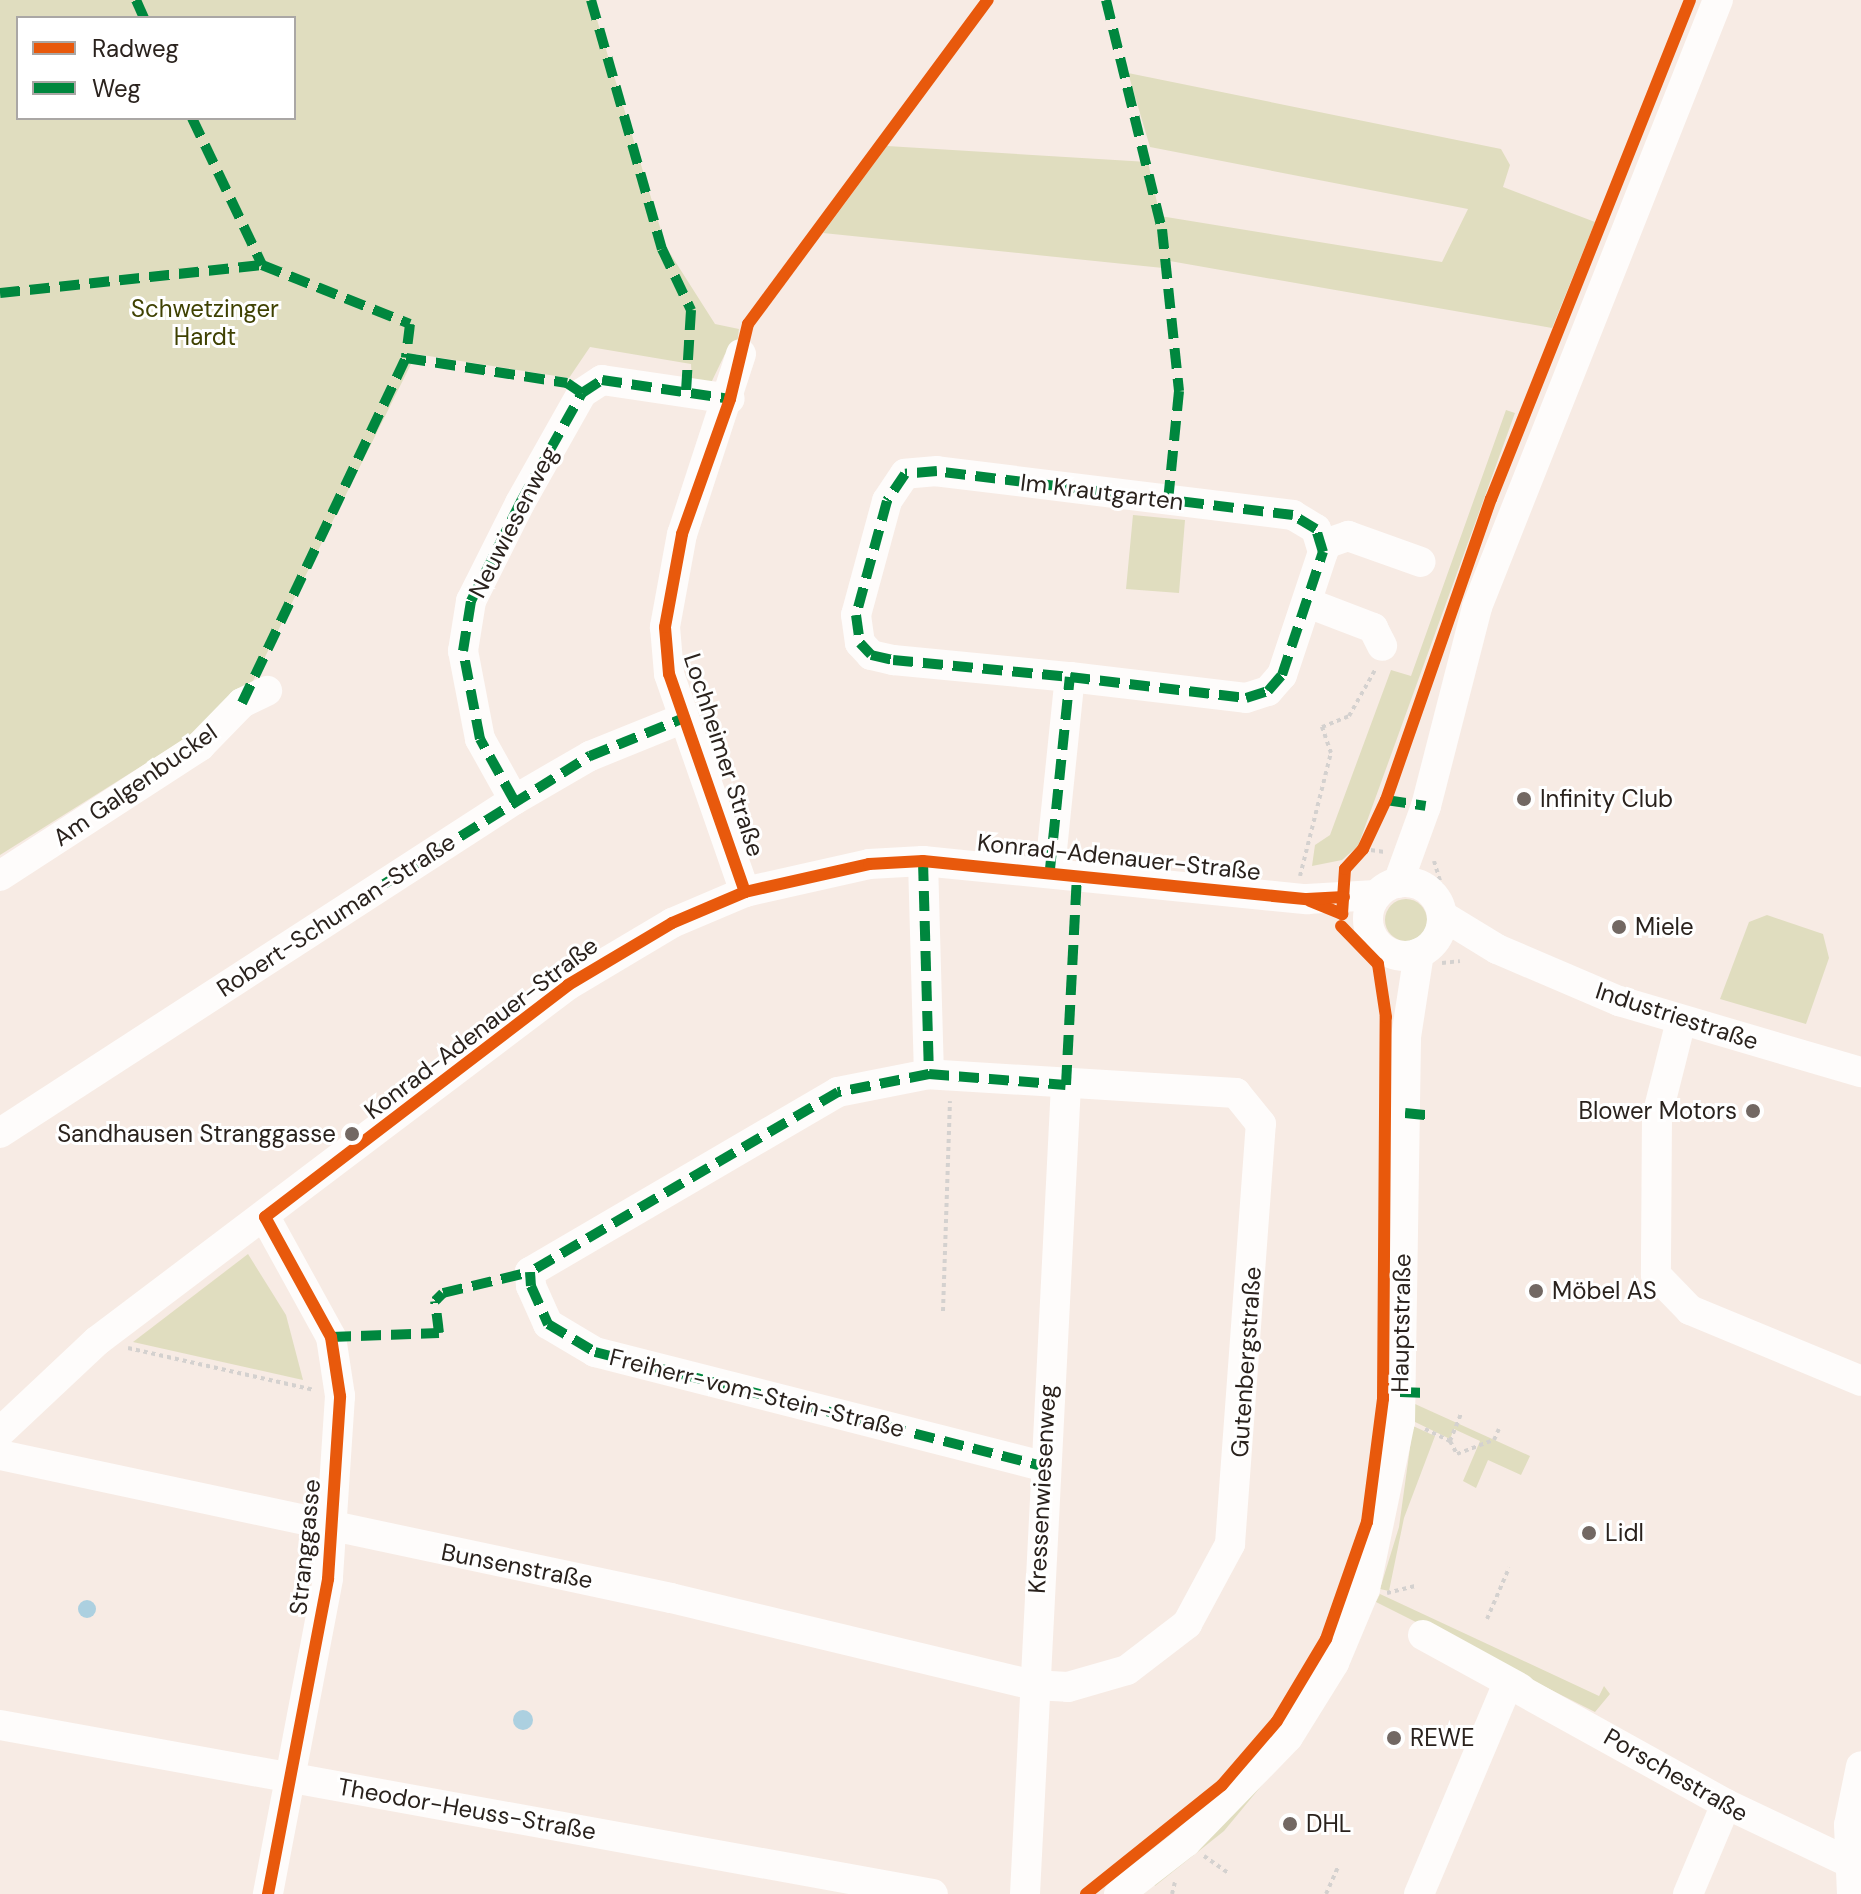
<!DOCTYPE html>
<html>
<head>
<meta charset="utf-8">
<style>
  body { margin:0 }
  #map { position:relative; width:1861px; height:1894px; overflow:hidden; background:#f7ebe4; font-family:"DM Sans",sans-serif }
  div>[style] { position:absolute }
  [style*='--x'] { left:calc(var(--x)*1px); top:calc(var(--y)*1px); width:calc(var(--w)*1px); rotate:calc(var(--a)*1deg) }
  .green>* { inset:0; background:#e0ddbf }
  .round { border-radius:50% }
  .water>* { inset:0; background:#acd0e0 }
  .path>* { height:4px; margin-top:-2px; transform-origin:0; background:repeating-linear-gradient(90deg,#d4d1cf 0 4px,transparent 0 8px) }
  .minor>* { height:30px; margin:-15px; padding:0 15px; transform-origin:15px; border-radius:15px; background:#fefcfb }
  .minor>.ring { margin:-15px; padding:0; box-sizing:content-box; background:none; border:30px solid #fefcfb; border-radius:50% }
  .quiet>* { height:10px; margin-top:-5px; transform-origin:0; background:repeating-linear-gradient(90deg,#00873e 0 20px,transparent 0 30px) }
  .cycleway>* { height:12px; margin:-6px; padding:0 6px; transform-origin:6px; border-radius:6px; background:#e8590c }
  .dots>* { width:22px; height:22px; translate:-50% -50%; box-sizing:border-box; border:4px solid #fff; border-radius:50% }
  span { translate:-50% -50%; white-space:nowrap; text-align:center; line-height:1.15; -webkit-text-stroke:6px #fff; paint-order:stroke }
  .park-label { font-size:24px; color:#3f4102 }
  .street-label { font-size:24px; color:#2a221d }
  .poi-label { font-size:24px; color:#2a221d }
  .left { translate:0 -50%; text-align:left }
  .right { translate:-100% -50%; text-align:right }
  .legend { position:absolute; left:16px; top:16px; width:280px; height:104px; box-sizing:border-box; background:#fff; border:2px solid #aaa7a5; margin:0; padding:10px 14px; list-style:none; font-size:24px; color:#2a221d }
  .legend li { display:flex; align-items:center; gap:16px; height:40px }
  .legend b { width:40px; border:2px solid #aaa7a5 }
</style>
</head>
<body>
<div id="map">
  <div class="green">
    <i style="clip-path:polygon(evenodd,0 0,591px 0,666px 247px,715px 324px,739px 329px,736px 352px,725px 354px,710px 385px,692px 382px,691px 364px,590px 347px,569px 378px,416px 354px,242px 703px,0 855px,0 0,18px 18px,294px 18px,294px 118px,18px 118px,18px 18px)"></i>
    <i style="clip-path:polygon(1128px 73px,1501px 149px,1510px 165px,1503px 187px,1595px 222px,1552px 328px,1164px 260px,1163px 268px,823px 233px,887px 146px,1148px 162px,1160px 216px,1442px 262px,1468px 209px,1150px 147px)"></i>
    <i style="clip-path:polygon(1506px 410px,1515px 413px,1358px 846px,1342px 860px,1312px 866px,1315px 845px,1330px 835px,1391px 670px,1411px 676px)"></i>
    <i style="clip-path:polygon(1133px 515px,1185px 520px,1179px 593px,1126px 589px)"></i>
    <i class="round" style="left:1385px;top:899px;width:42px;height:42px"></i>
    <i style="clip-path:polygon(1767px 915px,1823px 934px,1829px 958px,1806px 1024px,1720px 999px,1749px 922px)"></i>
    <i style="clip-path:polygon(248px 1254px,286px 1315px,303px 1380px,133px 1342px)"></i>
    <i style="clip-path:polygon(1415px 1404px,1530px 1456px,1521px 1475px,1488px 1460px,1476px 1488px,1463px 1481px,1480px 1441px,1454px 1429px,1450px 1439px,1413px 1421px)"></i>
    <i style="clip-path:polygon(1413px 1426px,1435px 1436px,1404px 1518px,1389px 1591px,1380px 1589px,1399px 1527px)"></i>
    <i style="clip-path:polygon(1380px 1594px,1599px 1696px,1604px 1686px,1610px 1694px,1595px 1712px,1376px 1602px)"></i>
    <i style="clip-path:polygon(1272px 1773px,1224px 1831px,1155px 1886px,1152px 1882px)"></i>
  </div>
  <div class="water">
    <i class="round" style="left:78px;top:1600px;width:18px;height:18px"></i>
    <i class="round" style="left:513px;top:1710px;width:20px;height:20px"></i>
  </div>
  <div class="path">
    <i style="--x:499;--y:372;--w:4;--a:-90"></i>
    <i style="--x:1363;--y:849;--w:22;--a:8"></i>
    <i style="--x:1434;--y:861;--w:34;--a:73"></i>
    <i style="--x:1300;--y:876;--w:127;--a:-75.9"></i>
    <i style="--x:1331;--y:753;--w:28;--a:-109"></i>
    <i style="--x:1322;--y:727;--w:29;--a:-22"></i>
    <i style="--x:1349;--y:716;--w:53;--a:-60.5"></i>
    <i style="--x:1442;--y:963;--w:18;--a:-6"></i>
    <i style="--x:943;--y:1311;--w:210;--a:-88.1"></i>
    <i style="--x:128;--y:1348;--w:191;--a:12.7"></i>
    <i style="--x:1425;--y:1429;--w:28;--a:26"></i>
    <i style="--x:1450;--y:1441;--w:15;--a:62"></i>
    <i style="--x:1457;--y:1454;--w:40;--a:-21"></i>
    <i style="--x:1494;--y:1440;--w:12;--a:-66"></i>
    <i style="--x:1450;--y:1441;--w:31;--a:-68"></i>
    <i style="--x:1387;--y:1593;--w:30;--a:-14"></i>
    <i style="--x:1487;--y:1619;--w:56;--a:-66.7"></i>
    <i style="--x:1204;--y:1856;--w:29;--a:35"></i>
    <i style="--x:1172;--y:1894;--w:12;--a:-76"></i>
    <i style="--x:1326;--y:1894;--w:30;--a:-66"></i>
  </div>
  <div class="minor">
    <i style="--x:741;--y:354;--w:189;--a:108.1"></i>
    <i style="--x:682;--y:534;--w:95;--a:100.4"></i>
    <i style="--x:665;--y:627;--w:47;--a:85.1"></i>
    <i style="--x:669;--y:674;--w:231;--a:70.8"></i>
    <i style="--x:1322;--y:545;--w:28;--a:-19"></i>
    <i style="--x:1348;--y:536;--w:77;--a:19.6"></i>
    <i style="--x:1308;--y:603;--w:70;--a:21"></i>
    <i style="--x:1373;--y:628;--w:20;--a:63"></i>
    <i style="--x:514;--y:800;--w:70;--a:-119.1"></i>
    <i style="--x:480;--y:739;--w:90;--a:-100.9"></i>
    <i style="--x:463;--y:651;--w:51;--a:-80.9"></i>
    <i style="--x:471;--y:601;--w:110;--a:-63.4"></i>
    <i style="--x:520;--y:503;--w:126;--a:-60.6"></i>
    <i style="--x:582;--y:393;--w:24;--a:-33"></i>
    <i style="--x:602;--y:380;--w:129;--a:8.4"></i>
    <i style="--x:923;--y:861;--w:213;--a:88.4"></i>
    <i style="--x:929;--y:1074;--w:93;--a:168.8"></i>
    <i style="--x:838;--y:1092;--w:357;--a:149.7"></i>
    <i style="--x:530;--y:1272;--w:14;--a:86"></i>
    <i style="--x:531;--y:1286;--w:42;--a:65.9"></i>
    <i style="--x:548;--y:1324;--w:55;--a:30.8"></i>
    <i style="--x:595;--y:1352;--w:462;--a:14.3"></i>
    <i style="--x:1050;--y:869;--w:193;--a:-84.1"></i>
    <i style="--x:1070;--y:677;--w:177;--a:6.8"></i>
    <i style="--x:1246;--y:698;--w:23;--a:-18"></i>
    <i style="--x:1268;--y:691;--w:21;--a:-49"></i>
    <i style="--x:1282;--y:675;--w:130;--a:-71.6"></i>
    <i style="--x:1323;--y:552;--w:24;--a:-107"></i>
    <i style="--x:1316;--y:529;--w:27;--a:-149"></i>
    <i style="--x:1293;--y:515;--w:359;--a:-173"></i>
    <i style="--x:937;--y:471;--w:32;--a:175"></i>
    <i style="--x:905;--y:474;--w:32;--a:124"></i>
    <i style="--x:887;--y:501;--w:118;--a:105.2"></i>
    <i style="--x:856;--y:615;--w:28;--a:82"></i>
    <i style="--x:860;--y:643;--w:16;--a:47"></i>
    <i style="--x:871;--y:655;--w:23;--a:13"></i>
    <i style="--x:893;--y:660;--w:178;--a:5.5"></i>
    <i style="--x:0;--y:876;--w:239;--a:-33"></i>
    <i style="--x:200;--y:746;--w:60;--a:-45.7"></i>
    <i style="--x:242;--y:703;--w:28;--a:-26"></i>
    <i class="ring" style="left:1368px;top:882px;width:44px;height:44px"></i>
    <i style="--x:1398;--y:883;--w:82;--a:-70"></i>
    <i style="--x:1426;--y:806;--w:205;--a:-75.6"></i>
    <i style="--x:1477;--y:607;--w:653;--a:-68.35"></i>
    <i style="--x:1443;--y:916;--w:63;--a:31.4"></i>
    <i style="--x:1497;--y:949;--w:133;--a:23.1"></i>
    <i style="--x:1619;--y:1001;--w:252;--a:16.4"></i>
    <i style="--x:1681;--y:1021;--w:98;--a:104.2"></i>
    <i style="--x:1657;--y:1116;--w:159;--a:90.4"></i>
    <i style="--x:1656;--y:1275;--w:49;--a:45.8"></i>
    <i style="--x:1690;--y:1310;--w:185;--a:22.5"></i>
    <i style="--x:0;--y:1133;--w:612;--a:-32.94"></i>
    <i style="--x:514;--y:800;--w:88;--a:-30.1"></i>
    <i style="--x:590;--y:756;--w:101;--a:-22"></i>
    <i style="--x:265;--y:1217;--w:137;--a:61.2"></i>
    <i style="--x:331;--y:1337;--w:60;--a:81.3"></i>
    <i style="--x:340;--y:1396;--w:183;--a:93.8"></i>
    <i style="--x:328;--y:1579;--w:321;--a:100.8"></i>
    <i style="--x:0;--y:1432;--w:133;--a:-43.2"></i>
    <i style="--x:97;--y:1341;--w:590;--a:-37.08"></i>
    <i style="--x:568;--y:985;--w:121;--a:-30.8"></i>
    <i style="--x:672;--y:923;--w:79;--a:-23"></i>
    <i style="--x:745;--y:892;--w:127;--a:-12.7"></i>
    <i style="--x:869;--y:864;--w:54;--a:-3.2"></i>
    <i style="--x:923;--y:861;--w:386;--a:5.7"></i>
    <i style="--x:1307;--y:899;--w:69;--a:-3.3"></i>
    <i style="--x:0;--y:1455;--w:686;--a:12.03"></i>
    <i style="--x:671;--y:1598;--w:371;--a:13.5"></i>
    <i style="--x:1032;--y:1685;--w:36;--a:3"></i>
    <i style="--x:1068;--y:1687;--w:61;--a:-16.1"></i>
    <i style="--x:1127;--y:1670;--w:76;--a:-37.5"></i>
    <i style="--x:1187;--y:1624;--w:91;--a:-61.7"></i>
    <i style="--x:1230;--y:1544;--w:421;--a:-85.8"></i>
    <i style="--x:1261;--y:1124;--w:40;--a:-129"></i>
    <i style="--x:1236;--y:1093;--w:308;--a:-176.5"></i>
    <i style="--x:1423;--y:1635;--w:111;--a:28.7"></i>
    <i style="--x:0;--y:1725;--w:948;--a:10.27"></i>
    <i style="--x:1025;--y:1894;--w:810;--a:-87.1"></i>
    <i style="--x:1119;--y:1894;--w:85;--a:-37.8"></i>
    <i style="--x:1186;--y:1842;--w:146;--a:-45.8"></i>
    <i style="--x:1288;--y:1737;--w:87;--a:-58.1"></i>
    <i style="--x:1334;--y:1663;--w:80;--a:-67.3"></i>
    <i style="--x:1365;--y:1589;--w:171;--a:-78.2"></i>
    <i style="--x:1400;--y:1422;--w:385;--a:-89.1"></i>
    <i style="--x:1406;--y:1037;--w:85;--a:-81.2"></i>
    <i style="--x:1419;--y:1894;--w:218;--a:-67.1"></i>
    <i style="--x:1504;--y:1693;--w:13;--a:-29"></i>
    <i style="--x:1515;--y:1687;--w:241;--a:29"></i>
    <i style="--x:1726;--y:1804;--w:137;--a:25.4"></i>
    <i style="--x:1688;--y:1894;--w:98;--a:-67.1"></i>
    <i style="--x:1852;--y:1894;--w:69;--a:-92.5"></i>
    <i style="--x:1849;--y:1825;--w:60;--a:-78.5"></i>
  </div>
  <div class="quiet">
    <i style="--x:136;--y:0;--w:20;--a:66"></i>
    <i style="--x:591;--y:0;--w:259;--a:74.1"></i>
    <i style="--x:662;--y:249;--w:68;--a:64.6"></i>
    <i style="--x:691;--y:310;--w:81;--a:93.5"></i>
    <i style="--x:1106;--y:0;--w:236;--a:76.3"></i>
    <i style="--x:1162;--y:229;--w:163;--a:84"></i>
    <i style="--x:1179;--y:391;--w:111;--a:95.7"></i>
    <i style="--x:192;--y:118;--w:163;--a:64.5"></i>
    <i style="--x:0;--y:293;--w:263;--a:-6.1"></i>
    <i style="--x:262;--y:265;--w:159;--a:21.7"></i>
    <i style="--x:410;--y:324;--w:34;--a:97"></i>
    <i style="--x:406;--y:358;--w:163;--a:8.8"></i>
    <i style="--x:567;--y:383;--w:18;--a:34"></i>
    <i style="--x:242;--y:703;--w:382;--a:-64.6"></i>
    <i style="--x:1388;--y:794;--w:6;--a:108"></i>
    <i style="--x:1386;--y:800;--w:40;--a:8.5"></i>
    <i style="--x:514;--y:800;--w:70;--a:-119.1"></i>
    <i style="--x:480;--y:739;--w:90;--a:-100.9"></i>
    <i style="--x:463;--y:651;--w:51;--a:-80.9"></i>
    <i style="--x:471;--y:601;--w:110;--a:-63.4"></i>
    <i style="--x:520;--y:503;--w:126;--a:-60.6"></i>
    <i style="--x:582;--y:393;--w:24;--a:-33"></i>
    <i style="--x:602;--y:380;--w:129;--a:8.4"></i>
    <i style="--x:923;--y:861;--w:213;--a:88.4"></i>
    <i style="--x:929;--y:1074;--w:93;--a:168.8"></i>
    <i style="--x:838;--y:1092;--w:357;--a:149.7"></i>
    <i style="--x:530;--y:1272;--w:14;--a:86"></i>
    <i style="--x:531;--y:1286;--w:42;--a:65.9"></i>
    <i style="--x:548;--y:1324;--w:55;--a:30.8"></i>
    <i style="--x:595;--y:1352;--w:462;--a:14.3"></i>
    <i style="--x:1050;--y:869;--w:193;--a:-84.1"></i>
    <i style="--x:1070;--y:677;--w:177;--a:6.8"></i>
    <i style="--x:1246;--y:698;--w:23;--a:-18"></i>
    <i style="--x:1268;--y:691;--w:21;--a:-49"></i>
    <i style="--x:1282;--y:675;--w:130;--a:-71.6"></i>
    <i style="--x:1323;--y:552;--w:24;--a:-107"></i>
    <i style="--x:1316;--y:529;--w:27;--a:-149"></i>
    <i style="--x:1293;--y:515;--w:359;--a:-173"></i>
    <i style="--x:937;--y:471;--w:32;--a:175"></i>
    <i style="--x:905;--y:474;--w:32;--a:124"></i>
    <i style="--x:887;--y:501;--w:118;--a:105.2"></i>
    <i style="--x:856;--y:615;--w:28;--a:82"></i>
    <i style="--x:860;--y:643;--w:16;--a:47"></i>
    <i style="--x:871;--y:655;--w:23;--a:13"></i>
    <i style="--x:893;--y:660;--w:178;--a:5.5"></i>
    <i style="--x:384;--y:884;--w:243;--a:-31.9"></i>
    <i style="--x:590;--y:756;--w:101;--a:-22"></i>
    <i style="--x:929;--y:1074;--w:137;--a:4.6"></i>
    <i style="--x:1066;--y:1085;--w:213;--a:-87"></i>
    <i style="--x:1405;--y:1113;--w:27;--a:6"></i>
    <i style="--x:331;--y:1337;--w:108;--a:-2.1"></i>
    <i style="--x:439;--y:1333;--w:32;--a:-97"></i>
    <i style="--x:435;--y:1301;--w:11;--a:-45"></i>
    <i style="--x:443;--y:1293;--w:89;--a:-13.6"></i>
    <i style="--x:1400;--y:1392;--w:27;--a:2"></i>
  </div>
  <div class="cycleway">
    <i style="--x:745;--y:892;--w:231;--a:-109.2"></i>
    <i style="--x:669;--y:674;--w:47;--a:-94.9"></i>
    <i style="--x:665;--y:627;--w:95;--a:-79.6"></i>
    <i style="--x:682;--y:534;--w:143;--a:-70.4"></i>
    <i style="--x:730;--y:399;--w:77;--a:-76.5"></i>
    <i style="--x:748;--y:324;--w:403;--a:-53.5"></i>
    <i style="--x:1310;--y:901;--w:35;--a:22"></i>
    <i style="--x:1342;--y:914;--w:45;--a:-86.2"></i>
    <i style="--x:1345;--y:869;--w:27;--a:-48"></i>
    <i style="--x:1363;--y:849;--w:54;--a:-64.9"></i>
    <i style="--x:1386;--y:800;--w:319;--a:-70.8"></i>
    <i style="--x:1491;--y:499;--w:537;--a:-68.26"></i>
    <i style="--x:268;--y:1894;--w:321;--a:-79.2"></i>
    <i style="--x:328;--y:1579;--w:183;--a:-86.2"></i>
    <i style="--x:340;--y:1396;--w:60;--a:-98.7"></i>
    <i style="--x:331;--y:1337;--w:137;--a:-118.8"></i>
    <i style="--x:265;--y:1217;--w:382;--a:-37.4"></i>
    <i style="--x:568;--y:985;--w:121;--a:-30.8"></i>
    <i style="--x:672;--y:923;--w:79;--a:-23"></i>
    <i style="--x:745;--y:892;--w:127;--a:-12.7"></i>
    <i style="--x:869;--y:864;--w:54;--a:-3.2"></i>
    <i style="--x:923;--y:861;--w:386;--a:5.7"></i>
    <i style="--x:1307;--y:899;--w:37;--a:-3"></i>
    <i style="--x:1086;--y:1894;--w:174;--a:-38.7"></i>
    <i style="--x:1222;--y:1785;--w:84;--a:-49.3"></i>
    <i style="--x:1277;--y:1721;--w:96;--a:-59.1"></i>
    <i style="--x:1326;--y:1639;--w:124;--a:-70.7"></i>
    <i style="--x:1367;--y:1522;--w:124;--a:-82.6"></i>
    <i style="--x:1383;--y:1399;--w:382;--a:-89.6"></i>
    <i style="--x:1386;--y:1017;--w:54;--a:-98.6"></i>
    <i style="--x:1378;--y:964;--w:53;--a:-134.2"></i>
  </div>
  <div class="dots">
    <i style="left:1524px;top:799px;background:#726863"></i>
    <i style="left:1619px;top:927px;background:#726863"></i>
    <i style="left:1753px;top:1111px;background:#726863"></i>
    <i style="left:352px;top:1134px;background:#726863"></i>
    <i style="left:1536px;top:1291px;background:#726863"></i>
    <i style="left:1589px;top:1533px;background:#726863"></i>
    <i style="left:1394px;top:1738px;background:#726863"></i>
    <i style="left:1290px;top:1824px;background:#726863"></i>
  </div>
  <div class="park-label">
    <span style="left:205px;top:323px">Schwetzinger<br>Hardt</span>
  </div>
  <div class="street-label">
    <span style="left:1102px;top:492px;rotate:7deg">Im Krautgarten</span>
    <span style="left:513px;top:522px;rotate:-63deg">Neuwiesenweg</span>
    <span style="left:724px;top:755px;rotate:72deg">Lochheimer Straße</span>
    <span style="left:135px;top:785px;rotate:-35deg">Am Galgenbuckel</span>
    <span style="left:1119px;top:857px;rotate:6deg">Konrad-Adenauer-Straße</span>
    <span style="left:336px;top:915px;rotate:-33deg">Robert-Schuman-Straße</span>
    <span style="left:1677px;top:1016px;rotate:18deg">Industriestraße</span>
    <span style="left:481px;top:1028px;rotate:-37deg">Konrad-Adenauer-Straße</span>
    <span style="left:1401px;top:1323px;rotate:-89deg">Hauptstraße</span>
    <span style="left:1246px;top:1362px;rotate:-86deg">Gutenbergstraße</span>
    <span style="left:757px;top:1393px;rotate:14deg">Freiherr-vom-Stein-Straße</span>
    <span style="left:1042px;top:1489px;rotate:-87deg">Kressenwiesenweg</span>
    <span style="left:305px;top:1547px;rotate:-84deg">Stranggasse</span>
    <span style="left:517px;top:1566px;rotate:11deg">Bunsenstraße</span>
    <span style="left:1676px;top:1775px;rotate:30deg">Porschestraße</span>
    <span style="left:467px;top:1809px;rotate:10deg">Theodor-Heuss-Straße</span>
  </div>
  <div class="poi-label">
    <span class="left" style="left:1540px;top:799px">Infinity Club</span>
    <span class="left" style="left:1635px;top:927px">Miele</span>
    <span class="right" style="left:1737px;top:1111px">Blower Motors</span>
    <span class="right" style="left:336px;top:1134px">Sandhausen Stranggasse</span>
    <span class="left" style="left:1552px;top:1291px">Möbel AS</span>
    <span class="left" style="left:1605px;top:1533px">Lidl</span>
    <span class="left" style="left:1410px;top:1738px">REWE</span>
    <span class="left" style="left:1306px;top:1824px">DHL</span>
  </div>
  <ul class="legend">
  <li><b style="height:10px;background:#e8590c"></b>Radweg</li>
  <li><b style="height:10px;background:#00873e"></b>Weg</li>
  </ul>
</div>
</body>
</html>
